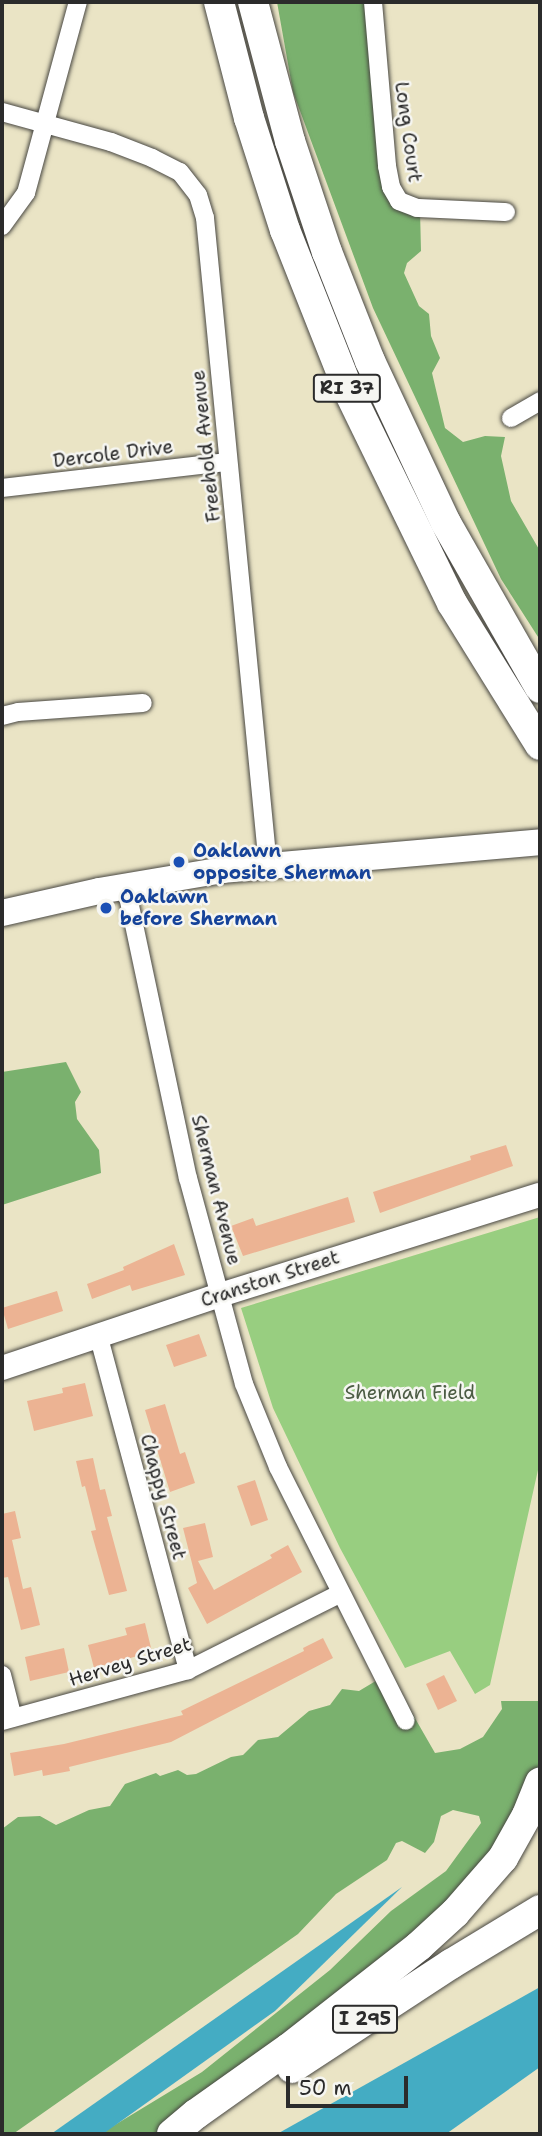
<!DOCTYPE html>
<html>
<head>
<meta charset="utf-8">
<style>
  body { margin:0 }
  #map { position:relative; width:542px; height:2136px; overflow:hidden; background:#eae4c5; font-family:"Shantell Sans",sans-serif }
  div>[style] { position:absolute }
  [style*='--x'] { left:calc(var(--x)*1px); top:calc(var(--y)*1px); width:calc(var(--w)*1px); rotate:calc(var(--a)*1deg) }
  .green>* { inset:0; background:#98ce80 }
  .forest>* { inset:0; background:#7ab16e }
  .water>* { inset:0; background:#44acc3 }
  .building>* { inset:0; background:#ecb393 }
  .roads { filter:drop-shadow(0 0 2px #484742) drop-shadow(0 0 2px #484742) }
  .street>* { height:18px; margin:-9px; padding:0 9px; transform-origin:9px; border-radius:9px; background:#fff }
  .secondary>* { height:24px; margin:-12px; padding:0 12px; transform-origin:12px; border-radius:12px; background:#fff }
  .primary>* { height:26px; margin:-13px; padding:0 13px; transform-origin:13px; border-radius:13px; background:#fff }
  .highway>* { height:30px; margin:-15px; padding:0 15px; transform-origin:15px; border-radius:15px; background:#fff }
  .dots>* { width:19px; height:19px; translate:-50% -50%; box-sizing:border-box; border:4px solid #f6f6f2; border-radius:50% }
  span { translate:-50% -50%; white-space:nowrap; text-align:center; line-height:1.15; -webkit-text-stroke:5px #f6f6f2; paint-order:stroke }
  .shield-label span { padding:2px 5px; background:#f6f6f2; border:2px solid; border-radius:5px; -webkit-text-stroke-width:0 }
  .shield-label { font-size:18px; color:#2b2b2b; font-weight:700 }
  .street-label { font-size:19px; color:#2b2b2b }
  .transit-label { font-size:19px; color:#164399; font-weight:700 }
  .left { translate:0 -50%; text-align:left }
  .park-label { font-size:19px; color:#4c5c44 }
  .frame { position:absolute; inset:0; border:4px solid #2b2b2b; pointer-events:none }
  .scale { position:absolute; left:286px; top:2076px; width:122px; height:32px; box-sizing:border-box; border:4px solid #2b2b2b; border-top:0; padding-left:9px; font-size:21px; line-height:24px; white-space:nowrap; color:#2b2b2b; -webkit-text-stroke:5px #f6f6f2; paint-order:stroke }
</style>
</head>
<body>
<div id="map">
  <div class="green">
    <i style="clip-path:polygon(540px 1217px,540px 1461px,490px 1685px,475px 1694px,450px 1651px,405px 1668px,340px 1548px,273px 1408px,241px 1308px)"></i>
  </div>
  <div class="forest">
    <i style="clip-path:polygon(277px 2px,370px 2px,390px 185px,420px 210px,421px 251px,407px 263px,404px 273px,419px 306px,429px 314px,431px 336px,440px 358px,432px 373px,445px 428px,463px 442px,485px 436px,505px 437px,501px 456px,511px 501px,540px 551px,540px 640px,501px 579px,373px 308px,293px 92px)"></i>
    <i style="clip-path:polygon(66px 1062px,81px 1092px,75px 1102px,77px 1119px,99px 1150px,101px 1173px,2px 1205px,2px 1072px)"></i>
    <i style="clip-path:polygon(389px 1673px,435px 1753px,460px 1749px,483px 1737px,502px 1709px,501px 1701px,540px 1701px,540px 1786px,494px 1869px,157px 2134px,100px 2134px,202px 2072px,330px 1970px,391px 1911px,446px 1871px,481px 1823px,479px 1816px,453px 1810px,441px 1816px,434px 1842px,425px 1853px,402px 1841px,396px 1843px,387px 1860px,336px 1894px,298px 1934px,13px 2134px,2px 2134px,2px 1829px,18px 1817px,40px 1816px,56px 1825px,89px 1810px,110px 1806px,125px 1784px,156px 1773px,160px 1776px,178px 1770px,187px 1775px,196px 1774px,231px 1757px,243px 1755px,258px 1740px,278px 1737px,309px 1711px,330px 1705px,342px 1689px,359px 1691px)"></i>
  </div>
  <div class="water">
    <i style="clip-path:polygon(402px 1887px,275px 2011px,103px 2134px,51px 2134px)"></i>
    <i style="clip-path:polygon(540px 1987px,540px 2067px,446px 2134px,277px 2134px)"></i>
  </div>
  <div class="building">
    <i style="clip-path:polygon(506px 1145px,513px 1166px,380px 1213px,373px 1192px,471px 1160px,470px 1156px)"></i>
    <i style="clip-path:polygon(348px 1197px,355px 1222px,243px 1256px,231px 1226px,253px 1218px,256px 1226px)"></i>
    <i style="clip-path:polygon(174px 1244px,185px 1275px,132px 1291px,130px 1285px,92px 1299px,87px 1284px,124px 1270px,123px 1267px)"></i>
    <i style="clip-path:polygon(57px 1291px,63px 1311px,8px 1329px,2px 1308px)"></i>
    <i style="clip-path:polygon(199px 1334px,207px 1356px,174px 1367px,166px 1345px)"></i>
    <i style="clip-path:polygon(85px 1383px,93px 1416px,34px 1431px,27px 1401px,63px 1393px,62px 1388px)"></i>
    <i style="clip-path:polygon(165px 1404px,180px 1454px,185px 1452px,195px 1483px,170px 1492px,145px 1410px)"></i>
    <i style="clip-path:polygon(93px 1458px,100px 1490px,105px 1489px,112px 1516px,107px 1517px,127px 1591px,109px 1595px,91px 1531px,96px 1530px,85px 1486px,82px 1487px,76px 1461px)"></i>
    <i style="clip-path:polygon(255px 1480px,268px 1520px,251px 1526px,237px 1486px)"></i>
    <i style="clip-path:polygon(15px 1511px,21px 1538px,12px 1540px,23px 1589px,31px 1587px,40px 1625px,21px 1630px,8px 1577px,2px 1578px,2px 1514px)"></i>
    <i style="clip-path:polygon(205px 1523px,213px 1557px,198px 1561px,214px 1590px,272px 1558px,270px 1555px,288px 1545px,302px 1572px,207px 1624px,188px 1588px,197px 1583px,183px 1528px)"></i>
    <i style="clip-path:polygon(145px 1623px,152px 1652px,94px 1668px,88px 1645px,127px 1635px,125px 1628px)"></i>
    <i style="clip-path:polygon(323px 1638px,333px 1658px,171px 1742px,69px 1767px,70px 1771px,43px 1776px,42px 1770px,14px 1776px,10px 1753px,64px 1744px,183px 1715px,181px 1711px,304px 1651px,303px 1648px)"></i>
    <i style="clip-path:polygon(64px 1648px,69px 1672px,30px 1681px,25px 1657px)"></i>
    <i style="clip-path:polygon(444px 1675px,457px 1701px,438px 1710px,426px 1684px)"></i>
  </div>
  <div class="roads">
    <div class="street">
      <i style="--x:373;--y:2;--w:165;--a:85.1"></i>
      <i style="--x:387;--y:166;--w:21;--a:79"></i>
      <i style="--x:391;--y:187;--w:16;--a:60"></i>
      <i style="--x:399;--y:201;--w:19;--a:21"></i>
      <i style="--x:417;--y:208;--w:89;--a:2.6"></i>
      <i style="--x:2;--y:112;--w:113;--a:15.4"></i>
      <i style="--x:111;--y:142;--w:44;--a:21.3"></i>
      <i style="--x:152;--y:158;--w:31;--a:27"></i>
      <i style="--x:180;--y:172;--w:29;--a:52"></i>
      <i style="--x:198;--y:195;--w:24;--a:73"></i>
      <i style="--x:205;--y:218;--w:651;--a:84.45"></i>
      <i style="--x:2;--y:226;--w:41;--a:-54"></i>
      <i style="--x:26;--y:193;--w:198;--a:-74.8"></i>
      <i style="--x:511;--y:418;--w:34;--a:-30"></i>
      <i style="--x:2;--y:488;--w:227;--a:-6.6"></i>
      <i style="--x:2;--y:716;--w:16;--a:-14"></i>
      <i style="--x:18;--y:712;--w:125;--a:-4.1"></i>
      <i style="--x:126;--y:887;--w:298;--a:78"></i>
      <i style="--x:188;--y:1178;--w:213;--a:74.8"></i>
      <i style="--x:244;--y:1384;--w:90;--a:67.7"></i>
      <i style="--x:278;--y:1467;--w:284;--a:63.3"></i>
      <i style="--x:98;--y:1334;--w:348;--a:75"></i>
      <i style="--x:2;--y:1675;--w:44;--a:75.7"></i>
      <i style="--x:2;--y:1721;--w:193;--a:-15.3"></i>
      <i style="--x:188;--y:1670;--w:171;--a:-26.7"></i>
    </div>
    <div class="secondary">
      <i style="--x:2;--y:1368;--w:230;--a:-18.5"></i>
      <i style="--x:220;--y:1295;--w:335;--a:-17.4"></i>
    </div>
    <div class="primary">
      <i style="--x:2;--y:913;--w:99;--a:-12.8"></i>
      <i style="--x:99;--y:891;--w:126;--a:-9.6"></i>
      <i style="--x:223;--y:870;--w:318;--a:-5"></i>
    </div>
    <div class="highway">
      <i style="--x:219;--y:2;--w:120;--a:75.5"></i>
      <i style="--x:249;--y:118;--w:118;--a:72.2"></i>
      <i style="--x:285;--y:230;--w:174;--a:68.4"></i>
      <i style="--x:349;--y:392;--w:235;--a:64"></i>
      <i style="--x:452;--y:603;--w:167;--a:58.2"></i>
      <i style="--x:253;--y:2;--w:144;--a:75.1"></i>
      <i style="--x:290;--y:141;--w:117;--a:71.6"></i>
      <i style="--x:327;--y:252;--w:117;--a:68.5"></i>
      <i style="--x:370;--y:361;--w:179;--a:64.9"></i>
      <i style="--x:446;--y:523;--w:190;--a:60.3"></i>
      <i style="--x:292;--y:2068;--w:190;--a:-33.2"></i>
      <i style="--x:451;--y:1964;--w:104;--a:-31.2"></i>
      <i style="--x:172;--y:2134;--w:31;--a:-40"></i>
      <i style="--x:196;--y:2114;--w:114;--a:-35.4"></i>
      <i style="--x:289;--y:2048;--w:165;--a:-38.1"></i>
      <i style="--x:419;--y:1946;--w:49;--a:-42.5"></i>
      <i style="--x:455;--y:1913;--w:73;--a:-48.9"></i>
      <i style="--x:503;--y:1858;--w:49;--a:-60.8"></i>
      <i style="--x:527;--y:1815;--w:35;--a:-68"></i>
    </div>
  </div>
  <div class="dots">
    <i style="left:179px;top:862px;background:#1a4fb4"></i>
    <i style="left:106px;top:908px;background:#1a4fb4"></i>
  </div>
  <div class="shield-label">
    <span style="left:347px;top:388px">RI 37</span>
    <span style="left:365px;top:2019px">I 295</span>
  </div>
  <div class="street-label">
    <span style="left:408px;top:132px;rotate:82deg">Long Court</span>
    <span style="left:206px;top:446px;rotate:-96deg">Freehold Avenue</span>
    <span style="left:113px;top:454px;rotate:-7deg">Dercole Drive</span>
    <span style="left:216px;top:1190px;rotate:76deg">Sherman Avenue</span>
    <span style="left:270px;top:1279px;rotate:-18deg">Cranston Street</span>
    <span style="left:163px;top:1497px;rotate:75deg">Chappy Street</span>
    <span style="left:130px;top:1662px;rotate:-17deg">Hervey Street</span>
  </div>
  <div class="transit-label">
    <span class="left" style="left:193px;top:862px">Oaklawn<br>opposite Sherman</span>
    <span class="left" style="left:120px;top:908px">Oaklawn<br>before Sherman</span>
  </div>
  <div class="park-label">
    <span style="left:410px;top:1393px">Sherman Field</span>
  </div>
  <div class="frame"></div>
  <div class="scale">50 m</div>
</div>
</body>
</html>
